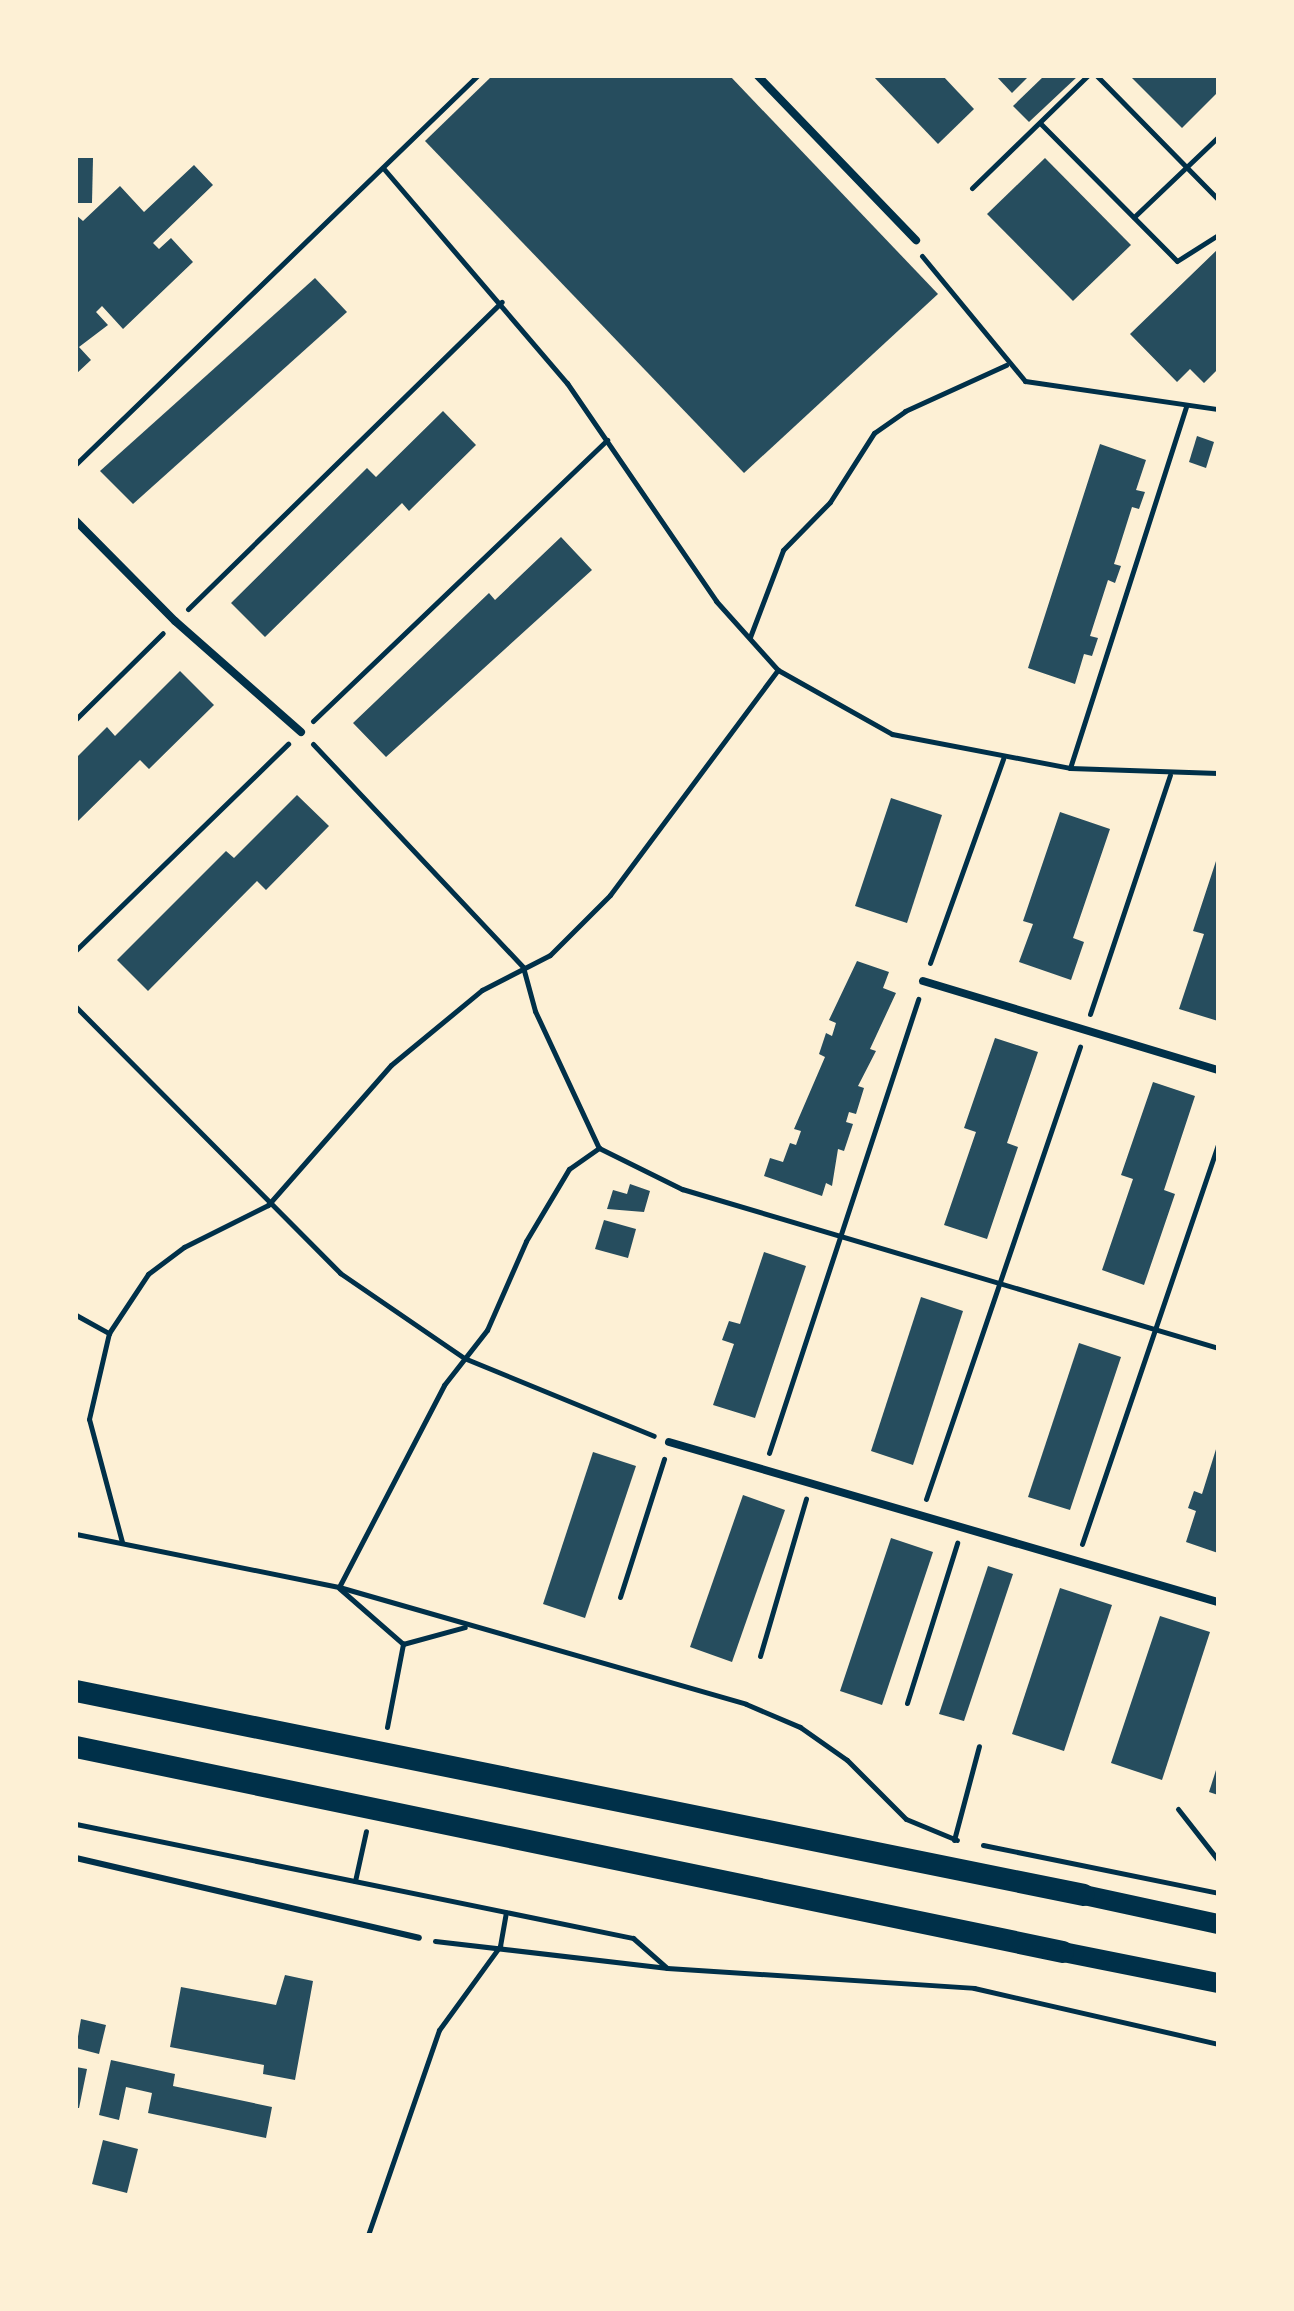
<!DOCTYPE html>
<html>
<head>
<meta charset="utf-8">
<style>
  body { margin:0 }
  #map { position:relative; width:1294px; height:2311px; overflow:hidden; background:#fdf0d5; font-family:Ubuntu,sans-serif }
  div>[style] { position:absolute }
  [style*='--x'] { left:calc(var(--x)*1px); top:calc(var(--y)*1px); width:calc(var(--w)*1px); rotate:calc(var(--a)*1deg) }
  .building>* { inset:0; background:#264d5e }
  .path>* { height:5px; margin:-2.5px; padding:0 2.5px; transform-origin:2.5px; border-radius:2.5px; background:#003049 }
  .service>* { height:6px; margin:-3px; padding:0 3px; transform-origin:3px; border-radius:3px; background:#003049 }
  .minor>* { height:8px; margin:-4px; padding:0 4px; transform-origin:4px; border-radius:4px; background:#003049 }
  .primary>* { height:20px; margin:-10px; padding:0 10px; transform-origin:10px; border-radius:10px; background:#003049 }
  .trunk>* { height:22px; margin:-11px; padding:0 11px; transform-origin:11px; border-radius:11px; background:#003049 }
  span { translate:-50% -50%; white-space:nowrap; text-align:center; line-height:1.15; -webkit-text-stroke:8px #fdf0d5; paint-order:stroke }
  .frame { position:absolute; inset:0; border:78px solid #fdf0d5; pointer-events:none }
</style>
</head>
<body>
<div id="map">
  <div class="building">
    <i style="clip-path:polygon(492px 76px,730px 76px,938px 294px,744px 473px,425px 141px)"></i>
    <i style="clip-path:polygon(873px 76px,943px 76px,974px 109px,938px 144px)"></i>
    <i style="clip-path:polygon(996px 76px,1029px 76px,1012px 93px)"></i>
    <i style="clip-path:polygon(1044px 76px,1078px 76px,1029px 122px,1013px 106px)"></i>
    <i style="clip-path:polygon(1130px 76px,1218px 76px,1218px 92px,1182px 128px)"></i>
    <i style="clip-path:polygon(76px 158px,93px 158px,92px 203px,76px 203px)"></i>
    <i style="clip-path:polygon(1045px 158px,1131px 245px,1073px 301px,987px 214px)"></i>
    <i style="clip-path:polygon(194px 165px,213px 185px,153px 243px,159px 249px,171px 238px,193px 262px,123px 329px,102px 306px,96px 312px,108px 325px,79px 347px,91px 360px,76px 374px,76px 215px,83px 221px,120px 186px,144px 212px)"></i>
    <i style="clip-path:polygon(1218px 249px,1218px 369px,1204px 383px,1190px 369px,1177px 382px,1130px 334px)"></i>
    <i style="clip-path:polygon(315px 278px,347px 312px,133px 504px,100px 471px)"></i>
    <i style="clip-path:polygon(443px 411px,476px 445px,409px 511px,402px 503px,265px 637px,231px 603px,367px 468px,376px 477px)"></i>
    <i style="clip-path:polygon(1197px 436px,1214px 442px,1206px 468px,1189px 462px)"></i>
    <i style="clip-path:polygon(1100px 444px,1146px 460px,1136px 490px,1145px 492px,1139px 509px,1132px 507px,1114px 564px,1121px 566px,1115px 583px,1108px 580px,1090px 636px,1098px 638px,1092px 656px,1084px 654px,1075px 684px,1028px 668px)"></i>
    <i style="clip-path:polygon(561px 537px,592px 570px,386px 757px,353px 723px,489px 593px,495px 600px)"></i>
    <i style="clip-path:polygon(180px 671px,214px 705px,149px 769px,140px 760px,76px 823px,76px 758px,107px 727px,115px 736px)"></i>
    <i style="clip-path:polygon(297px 795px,329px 826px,266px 890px,257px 881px,148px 991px,117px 960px,226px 851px,234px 858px)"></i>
    <i style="clip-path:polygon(891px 798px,942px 815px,907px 923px,855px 906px)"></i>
    <i style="clip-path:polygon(1060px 812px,1110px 829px,1073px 938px,1084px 942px,1071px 980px,1019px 962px,1033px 924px,1023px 921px)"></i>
    <i style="clip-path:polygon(1217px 858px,1218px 858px,1218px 1021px,1179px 1009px,1204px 934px,1193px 931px)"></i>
    <i style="clip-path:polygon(857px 961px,889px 972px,883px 988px,896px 993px,870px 1049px,876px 1051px,858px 1086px,864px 1088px,856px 1114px,849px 1112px,846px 1122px,853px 1124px,844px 1151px,838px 1149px,832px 1186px,826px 1183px,822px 1196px,764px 1176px,770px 1158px,783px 1162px,790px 1143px,796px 1145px,801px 1131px,794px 1129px,825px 1057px,819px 1054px,826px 1033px,832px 1036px,836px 1023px,829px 1020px)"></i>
    <i style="clip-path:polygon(995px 1038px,1038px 1052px,1007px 1143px,1018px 1147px,987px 1239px,944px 1225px,976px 1132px,964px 1128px)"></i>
    <i style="clip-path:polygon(1153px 1082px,1195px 1096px,1164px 1190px,1175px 1194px,1144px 1285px,1102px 1270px,1133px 1179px,1121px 1175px)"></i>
    <i style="clip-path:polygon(630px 1184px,650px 1191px,644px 1212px,607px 1209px,613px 1190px,627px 1194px)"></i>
    <i style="clip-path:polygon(604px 1220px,636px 1229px,628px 1258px,595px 1249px)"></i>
    <i style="clip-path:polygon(764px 1252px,806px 1266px,755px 1418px,713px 1405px,734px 1344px,722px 1340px,729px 1321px,740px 1324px)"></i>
    <i style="clip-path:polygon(921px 1297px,963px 1311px,913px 1465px,871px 1451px)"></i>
    <i style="clip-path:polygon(1079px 1343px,1121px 1357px,1070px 1510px,1028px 1497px)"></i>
    <i style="clip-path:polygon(1217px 1446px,1218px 1446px,1218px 1553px,1186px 1542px,1196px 1511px,1188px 1508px,1194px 1491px,1202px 1494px)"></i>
    <i style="clip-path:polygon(593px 1452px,636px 1466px,585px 1618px,543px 1604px)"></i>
    <i style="clip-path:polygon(743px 1495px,785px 1510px,732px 1662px,690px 1647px)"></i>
    <i style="clip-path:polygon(891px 1538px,933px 1552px,882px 1705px,840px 1691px)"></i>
    <i style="clip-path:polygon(988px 1566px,1013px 1574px,964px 1721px,939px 1714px)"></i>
    <i style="clip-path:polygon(1060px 1588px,1112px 1605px,1064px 1751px,1012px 1734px)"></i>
    <i style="clip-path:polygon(1160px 1616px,1210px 1632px,1162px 1780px,1111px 1763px)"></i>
    <i style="clip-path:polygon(1217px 1767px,1218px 1768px,1218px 1795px,1209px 1792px)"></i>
    <i style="clip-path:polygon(285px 1975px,313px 1981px,295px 2080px,263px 2074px,264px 2065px,170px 2047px,181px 1987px,276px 2005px)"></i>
    <i style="clip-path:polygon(81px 2019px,106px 2025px,99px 2054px,76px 2048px)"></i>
    <i style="clip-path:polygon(111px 2060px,175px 2074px,173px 2086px,272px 2107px,266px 2138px,148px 2113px,152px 2093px,126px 2087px,119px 2120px,99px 2115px)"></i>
    <i style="clip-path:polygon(76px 2067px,87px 2069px,79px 2108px,76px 2108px)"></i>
    <i style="clip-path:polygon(103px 2140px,138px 2149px,127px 2193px,92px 2184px)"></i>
  </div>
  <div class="path">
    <i style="--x:1097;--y:76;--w:173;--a:45.5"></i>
    <i style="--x:1040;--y:123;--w:194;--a:45.2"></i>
    <i style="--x:1177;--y:261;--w:49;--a:-32.4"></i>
    <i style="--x:384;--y:169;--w:282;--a:49.5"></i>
    <i style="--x:567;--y:383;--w:264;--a:55.6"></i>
    <i style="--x:716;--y:601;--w:93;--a:48.1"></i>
    <i style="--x:778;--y:670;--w:131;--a:29.3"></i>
    <i style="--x:892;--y:734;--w:181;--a:10.8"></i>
    <i style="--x:1070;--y:768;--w:148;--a:1.9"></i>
    <i style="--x:972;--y:188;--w:161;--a:-44.2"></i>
    <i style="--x:1134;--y:217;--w:116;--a:-43.6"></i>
    <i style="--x:922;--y:256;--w:162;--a:50.5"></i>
    <i style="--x:1025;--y:381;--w:195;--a:8.3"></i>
    <i style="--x:76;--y:464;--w:558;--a:-44.06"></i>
    <i style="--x:188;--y:609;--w:439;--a:-44.4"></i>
    <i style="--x:750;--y:637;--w:93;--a:-69.2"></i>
    <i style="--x:783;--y:550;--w:67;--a:-45.6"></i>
    <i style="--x:830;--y:502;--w:82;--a:-57.5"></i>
    <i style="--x:874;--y:433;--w:38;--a:-35"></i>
    <i style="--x:905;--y:411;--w:111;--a:-24.5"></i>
    <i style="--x:76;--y:719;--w:122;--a:-44.7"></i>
    <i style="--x:313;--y:721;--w:407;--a:-43.7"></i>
    <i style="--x:313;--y:744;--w:306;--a:46.7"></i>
    <i style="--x:523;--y:967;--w:46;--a:74.7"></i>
    <i style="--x:535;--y:1011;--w:151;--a:65"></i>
    <i style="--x:599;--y:1148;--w:93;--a:26.3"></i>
    <i style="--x:682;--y:1189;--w:559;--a:16.52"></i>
    <i style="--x:1070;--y:768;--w:380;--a:-72.2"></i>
    <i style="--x:76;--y:950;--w:296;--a:-44.2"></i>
    <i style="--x:930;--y:963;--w:217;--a:-70.3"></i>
    <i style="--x:76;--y:1007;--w:375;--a:45.2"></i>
    <i style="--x:340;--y:1273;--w:150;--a:34.4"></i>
    <i style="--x:464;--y:1358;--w:205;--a:22.3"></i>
    <i style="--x:1090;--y:1014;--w:252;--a:-71.5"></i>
    <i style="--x:76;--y:1315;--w:38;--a:29"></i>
    <i style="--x:769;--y:1453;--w:478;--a:-71.8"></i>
    <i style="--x:926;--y:1499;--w:478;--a:-71.2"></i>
    <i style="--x:76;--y:1534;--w:268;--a:11.4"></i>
    <i style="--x:339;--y:1587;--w:423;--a:16"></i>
    <i style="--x:746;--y:1704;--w:59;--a:23.1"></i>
    <i style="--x:800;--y:1727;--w:57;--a:35.1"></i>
    <i style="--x:847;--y:1760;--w:83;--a:45"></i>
    <i style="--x:906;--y:1819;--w:55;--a:22.4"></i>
    <i style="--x:122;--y:1542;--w:127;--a:-105"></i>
    <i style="--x:89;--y:1419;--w:88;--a:-76.9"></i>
    <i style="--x:109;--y:1333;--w:71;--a:-56.5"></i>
    <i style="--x:148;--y:1274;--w:45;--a:-36.9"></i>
    <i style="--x:184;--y:1247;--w:94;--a:-26.6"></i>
    <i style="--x:268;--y:1205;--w:186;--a:-48.7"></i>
    <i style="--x:391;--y:1065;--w:118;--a:-39.5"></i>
    <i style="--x:482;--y:990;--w:76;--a:-27.2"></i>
    <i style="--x:550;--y:955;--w:85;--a:-45"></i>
    <i style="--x:610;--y:895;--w:281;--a:-53.3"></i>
    <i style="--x:1082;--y:1544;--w:422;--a:-71.2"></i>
    <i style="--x:339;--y:1587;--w:228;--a:-62.5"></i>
    <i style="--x:444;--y:1385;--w:70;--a:-52"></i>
    <i style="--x:487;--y:1330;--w:97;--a:-66.3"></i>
    <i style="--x:526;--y:1241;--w:84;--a:-59.2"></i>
    <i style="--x:569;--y:1169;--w:37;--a:-35"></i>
    <i style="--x:339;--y:1588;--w:85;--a:41.2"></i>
    <i style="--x:403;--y:1644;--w:64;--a:-15.3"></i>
    <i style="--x:620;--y:1597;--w:145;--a:-72.3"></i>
    <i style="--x:760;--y:1656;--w:164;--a:-73.7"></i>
    <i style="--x:907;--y:1703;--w:168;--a:-72.6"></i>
    <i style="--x:387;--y:1727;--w:85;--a:-79.1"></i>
    <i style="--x:1178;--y:1809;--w:65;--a:51.9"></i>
    <i style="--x:76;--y:1824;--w:569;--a:11.57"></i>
    <i style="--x:633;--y:1938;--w:44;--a:41.3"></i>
    <i style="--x:954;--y:1840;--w:97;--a:-75.1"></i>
    <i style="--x:983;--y:1845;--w:240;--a:11.5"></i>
    <i style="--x:355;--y:1881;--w:51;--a:-77.6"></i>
    <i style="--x:435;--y:1941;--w:234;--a:6.6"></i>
    <i style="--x:667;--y:1968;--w:308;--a:3.7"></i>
    <i style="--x:974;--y:1988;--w:250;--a:12.9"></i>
    <i style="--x:368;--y:2235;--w:217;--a:-70.9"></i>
    <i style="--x:439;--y:2030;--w:104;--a:-54"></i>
    <i style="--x:500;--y:1946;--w:34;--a:-80"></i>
  </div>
  <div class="service">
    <i style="--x:76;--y:1858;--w:352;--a:13.1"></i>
  </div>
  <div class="minor">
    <i style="--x:758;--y:76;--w:228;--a:46.1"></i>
    <i style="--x:76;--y:521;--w:141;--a:45.3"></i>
    <i style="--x:175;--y:621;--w:168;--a:41.4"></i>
    <i style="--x:923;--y:981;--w:308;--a:16.8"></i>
    <i style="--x:669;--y:1442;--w:572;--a:16.25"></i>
  </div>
  <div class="primary">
    <i style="--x:1084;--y:1895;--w:137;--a:12.2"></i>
    <i style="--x:1063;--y:1952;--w:158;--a:11.3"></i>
  </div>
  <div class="trunk">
    <i style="--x:76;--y:1691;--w:1028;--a:11.44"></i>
    <i style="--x:76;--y:1747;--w:1008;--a:11.73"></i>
  </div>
  <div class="frame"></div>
</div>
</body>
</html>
